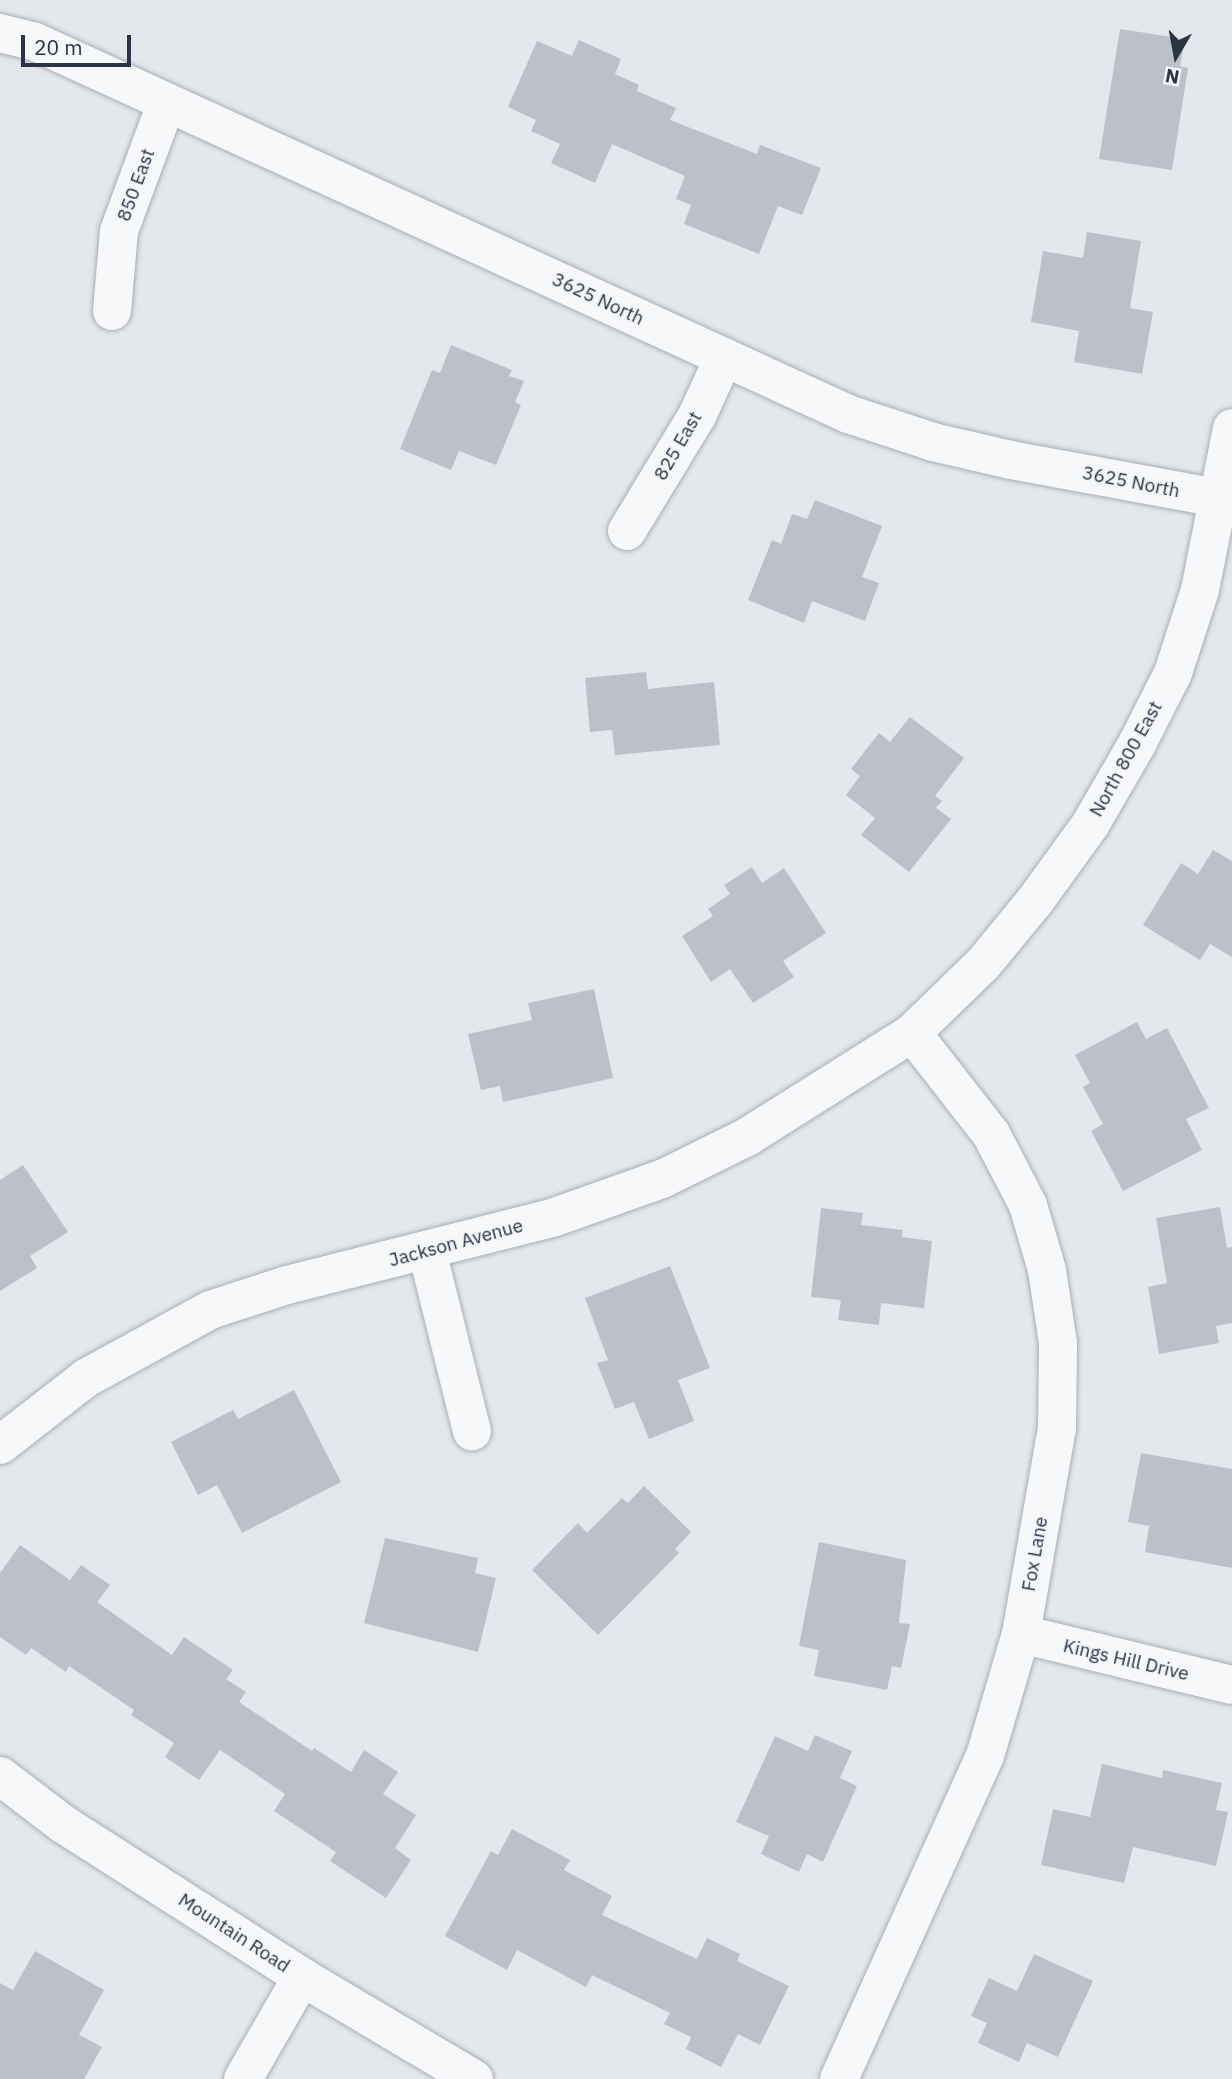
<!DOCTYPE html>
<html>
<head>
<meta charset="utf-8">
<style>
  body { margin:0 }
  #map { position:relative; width:1232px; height:2079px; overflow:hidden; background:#e4e7ec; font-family:"IBM Plex Sans",sans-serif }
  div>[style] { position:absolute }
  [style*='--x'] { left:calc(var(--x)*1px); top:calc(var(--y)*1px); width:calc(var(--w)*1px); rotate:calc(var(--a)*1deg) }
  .building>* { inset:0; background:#bbc0ca }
  .roads { filter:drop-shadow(0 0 2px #a9aeb7) drop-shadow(0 0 2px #a9aeb7) }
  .minor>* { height:38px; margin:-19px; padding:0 19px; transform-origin:19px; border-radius:19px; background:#f7f8fa }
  span { translate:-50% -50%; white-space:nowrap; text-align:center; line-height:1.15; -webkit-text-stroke:5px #f4f6f9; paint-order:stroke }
  .street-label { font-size:19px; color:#2b3445 }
  .north { position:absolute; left:1141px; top:21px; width:70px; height:70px; -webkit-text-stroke:5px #f4f6f9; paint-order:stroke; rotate:190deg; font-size:19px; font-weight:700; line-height:28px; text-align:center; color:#2b3445 }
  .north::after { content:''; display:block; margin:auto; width:24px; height:32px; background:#2b3445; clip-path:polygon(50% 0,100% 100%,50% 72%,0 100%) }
  .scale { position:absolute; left:21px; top:35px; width:110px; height:32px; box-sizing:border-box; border:4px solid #2b3445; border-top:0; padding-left:9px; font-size:21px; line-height:24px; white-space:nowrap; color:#2b3445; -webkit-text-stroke:5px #f4f6f9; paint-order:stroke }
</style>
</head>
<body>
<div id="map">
  <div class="building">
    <i style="clip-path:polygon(1120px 29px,1185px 39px,1180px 66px,1188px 68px,1172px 170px,1099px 159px)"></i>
    <i style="clip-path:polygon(579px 40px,621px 59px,615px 74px,639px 85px,637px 91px,676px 108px,670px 120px,757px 154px,760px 145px,821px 168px,802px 215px,778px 206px,759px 254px,684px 224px,691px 205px,676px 199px,685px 176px,612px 144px,595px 183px,551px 163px,560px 144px,531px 131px,536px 120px,508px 107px,537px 41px,572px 56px)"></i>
    <i style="clip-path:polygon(1087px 232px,1141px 241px,1130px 308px,1153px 312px,1142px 374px,1074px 362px,1079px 331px,1031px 322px,1043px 251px,1083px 258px)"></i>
    <i style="clip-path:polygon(451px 345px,512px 370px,509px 376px,524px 381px,515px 402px,521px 405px,496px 465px,459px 451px,451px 470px,400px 449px,432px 370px,440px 373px)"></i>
    <i style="clip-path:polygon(815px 500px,882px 526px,862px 577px,879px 583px,865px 621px,812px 601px,804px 623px,748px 600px,772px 540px,781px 544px,792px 514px,807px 519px)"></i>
    <i style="clip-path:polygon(646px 672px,648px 689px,714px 682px,720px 745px,615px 755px,612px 730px,590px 732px,585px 678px)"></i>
    <i style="clip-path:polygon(910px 717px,964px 758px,935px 796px,942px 801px,936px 808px,951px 819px,909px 872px,861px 835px,875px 818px,846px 795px,860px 776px,851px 769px,879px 733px,890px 742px)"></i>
    <i style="clip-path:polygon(1213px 850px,1232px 861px,1232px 957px,1210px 944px,1200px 960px,1143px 925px,1181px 863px,1198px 874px)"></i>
    <i style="clip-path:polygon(752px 867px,762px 883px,784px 868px,826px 933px,783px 961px,794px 977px,753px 1003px,730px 969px,711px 982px,682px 936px,713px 916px,708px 909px,730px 894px,724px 885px)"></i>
    <i style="clip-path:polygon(594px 989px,613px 1078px,503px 1102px,500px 1086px,481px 1090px,468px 1034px,532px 1020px,528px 1003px)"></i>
    <i style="clip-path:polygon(1137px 1022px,1146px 1039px,1167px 1028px,1209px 1108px,1186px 1119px,1202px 1150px,1123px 1191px,1091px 1131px,1103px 1124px,1083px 1087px,1090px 1083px,1075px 1055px)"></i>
    <i style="clip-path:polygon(23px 1165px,68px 1232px,30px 1256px,37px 1268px,0 1291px,0 1180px)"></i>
    <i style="clip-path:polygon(1220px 1207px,1227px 1248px,1232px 1247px,1232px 1323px,1216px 1326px,1219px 1343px,1159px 1354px,1148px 1287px,1167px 1283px,1156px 1218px)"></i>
    <i style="clip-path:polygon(821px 1208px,863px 1213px,861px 1225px,903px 1230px,902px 1237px,932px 1241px,924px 1308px,881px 1303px,879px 1325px,838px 1320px,841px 1300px,811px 1297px)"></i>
    <i style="clip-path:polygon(670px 1266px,710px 1368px,678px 1380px,694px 1421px,649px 1439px,634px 1402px,615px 1409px,597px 1363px,608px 1360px,585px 1298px)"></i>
    <i style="clip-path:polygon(294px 1390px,341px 1482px,242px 1533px,217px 1485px,198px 1495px,171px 1442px,233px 1410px,238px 1419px)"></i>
    <i style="clip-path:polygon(1141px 1453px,1232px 1469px,1232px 1568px,1145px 1552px,1149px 1526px,1128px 1522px)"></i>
    <i style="clip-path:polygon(644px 1486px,691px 1532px,675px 1549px,679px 1553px,598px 1635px,532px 1570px,578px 1523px,587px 1533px,622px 1498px,628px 1503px)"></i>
    <i style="clip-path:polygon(385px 1538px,478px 1558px,475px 1573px,496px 1578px,478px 1652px,364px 1623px)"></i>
    <i style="clip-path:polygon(819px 1542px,906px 1560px,899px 1623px,910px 1624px,901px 1668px,892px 1666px,887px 1690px,814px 1676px,819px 1650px,799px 1646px)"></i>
    <i style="clip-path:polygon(20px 1545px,70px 1580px,81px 1565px,110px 1585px,97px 1602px,172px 1655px,184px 1637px,233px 1670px,226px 1679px,246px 1692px,239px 1702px,312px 1751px,314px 1748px,351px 1772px,364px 1750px,398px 1772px,383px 1794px,416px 1815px,395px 1848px,411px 1860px,386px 1898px,330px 1861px,336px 1852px,274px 1811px,285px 1794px,220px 1750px,199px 1780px,165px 1757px,174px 1743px,131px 1715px,134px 1710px,69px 1666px,66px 1672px,31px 1648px,26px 1655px,0 1637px,0 1573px)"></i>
    <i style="clip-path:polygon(815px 1735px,852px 1751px,840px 1778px,857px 1786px,823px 1862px,807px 1854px,799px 1872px,761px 1854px,769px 1836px,736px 1822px,775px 1736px,808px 1751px)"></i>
    <i style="clip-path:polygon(1102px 1764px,1162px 1778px,1163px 1770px,1222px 1783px,1216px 1810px,1228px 1812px,1216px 1866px,1133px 1847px,1124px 1883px,1041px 1865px,1053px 1809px,1090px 1817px)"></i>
    <i style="clip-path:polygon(512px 1829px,570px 1860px,564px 1870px,612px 1896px,602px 1915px,697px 1959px,707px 1938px,740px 1954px,737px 1961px,789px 1986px,760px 2045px,738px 2034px,721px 2067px,686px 2049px,691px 2037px,664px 2024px,670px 2013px,592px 1975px,586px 1987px,517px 1950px,507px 1970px,445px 1936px,491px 1851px,498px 1855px)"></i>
    <i style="clip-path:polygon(35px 1951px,104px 1990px,79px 2035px,102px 2047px,84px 2079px,0 2079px,0 1983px,13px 1990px)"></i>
    <i style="clip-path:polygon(1034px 1954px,1093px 1981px,1058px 2057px,1027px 2043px,1019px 2062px,978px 2043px,987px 2023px,971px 2016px,989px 1978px,1017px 1991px)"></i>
  </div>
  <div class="roads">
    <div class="minor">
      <i style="--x:0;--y:33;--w:34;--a:14"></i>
      <i style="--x:33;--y:41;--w:896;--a:24.59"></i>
      <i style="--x:848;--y:414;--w:89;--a:18.2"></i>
      <i style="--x:933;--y:442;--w:80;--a:13"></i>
      <i style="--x:1011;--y:460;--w:210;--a:10.4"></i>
      <i style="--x:112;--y:311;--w:80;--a:-85"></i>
      <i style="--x:119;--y:231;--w:135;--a:-69.7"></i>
      <i style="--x:627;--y:531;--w:135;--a:-58.7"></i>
      <i style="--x:697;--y:416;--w:65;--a:-65.4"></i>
      <i style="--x:427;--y:1251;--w:186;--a:76"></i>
      <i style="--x:0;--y:1445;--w:109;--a:-37.9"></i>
      <i style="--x:86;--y:1378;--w:141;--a:-28.7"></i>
      <i style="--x:210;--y:1310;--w:81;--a:-18"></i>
      <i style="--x:287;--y:1285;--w:276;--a:-14.2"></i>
      <i style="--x:555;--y:1217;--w:114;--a:-19.6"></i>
      <i style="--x:662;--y:1179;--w:95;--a:-26.3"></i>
      <i style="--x:747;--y:1137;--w:195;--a:-32.2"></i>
      <i style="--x:912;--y:1033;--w:100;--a:-44.2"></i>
      <i style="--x:984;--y:963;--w:80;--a:-50.6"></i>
      <i style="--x:1035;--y:901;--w:94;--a:-54.1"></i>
      <i style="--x:1090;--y:825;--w:94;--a:-59.9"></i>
      <i style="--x:1137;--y:744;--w:80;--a:-63.1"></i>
      <i style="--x:1173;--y:673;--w:87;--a:-72"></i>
      <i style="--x:1200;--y:590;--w:165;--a:-78.8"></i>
      <i style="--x:1021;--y:1634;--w:217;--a:13.6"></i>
      <i style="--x:0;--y:1776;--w:79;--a:37.3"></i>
      <i style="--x:63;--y:1824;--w:284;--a:32.6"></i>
      <i style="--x:302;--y:1977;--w:200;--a:30.7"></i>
      <i style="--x:243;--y:2079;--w:118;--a:-60"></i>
      <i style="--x:839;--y:2079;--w:354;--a:-65.7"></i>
      <i style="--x:985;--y:1756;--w:127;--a:-73.6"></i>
      <i style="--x:1021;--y:1634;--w:209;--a:-80.1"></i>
      <i style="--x:1057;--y:1428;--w:85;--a:-89.3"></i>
      <i style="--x:1058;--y:1343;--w:74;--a:-98.6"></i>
      <i style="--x:1047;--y:1270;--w:68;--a:-106.3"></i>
      <i style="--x:1028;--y:1205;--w:80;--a:-117.5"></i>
      <i style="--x:991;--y:1134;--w:128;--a:-128"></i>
    </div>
  </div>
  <div class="street-label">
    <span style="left:136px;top:185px;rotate:-70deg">850 East</span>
    <span style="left:598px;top:299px;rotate:25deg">3625 North</span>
    <span style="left:678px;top:446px;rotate:-60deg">825 East</span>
    <span style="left:1131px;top:482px;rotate:11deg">3625 North</span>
    <span style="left:1126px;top:759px;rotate:-61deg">North 800 East</span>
    <span style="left:456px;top:1243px;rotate:-15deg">Jackson Avenue</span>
    <span style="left:1035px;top:1554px;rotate:-80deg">Fox Lane</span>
    <span style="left:1126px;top:1660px;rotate:13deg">Kings Hill Drive</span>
    <span style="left:234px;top:1933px;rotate:33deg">Mountain Road</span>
  </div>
  <div class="north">N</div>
  <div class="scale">20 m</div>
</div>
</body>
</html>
